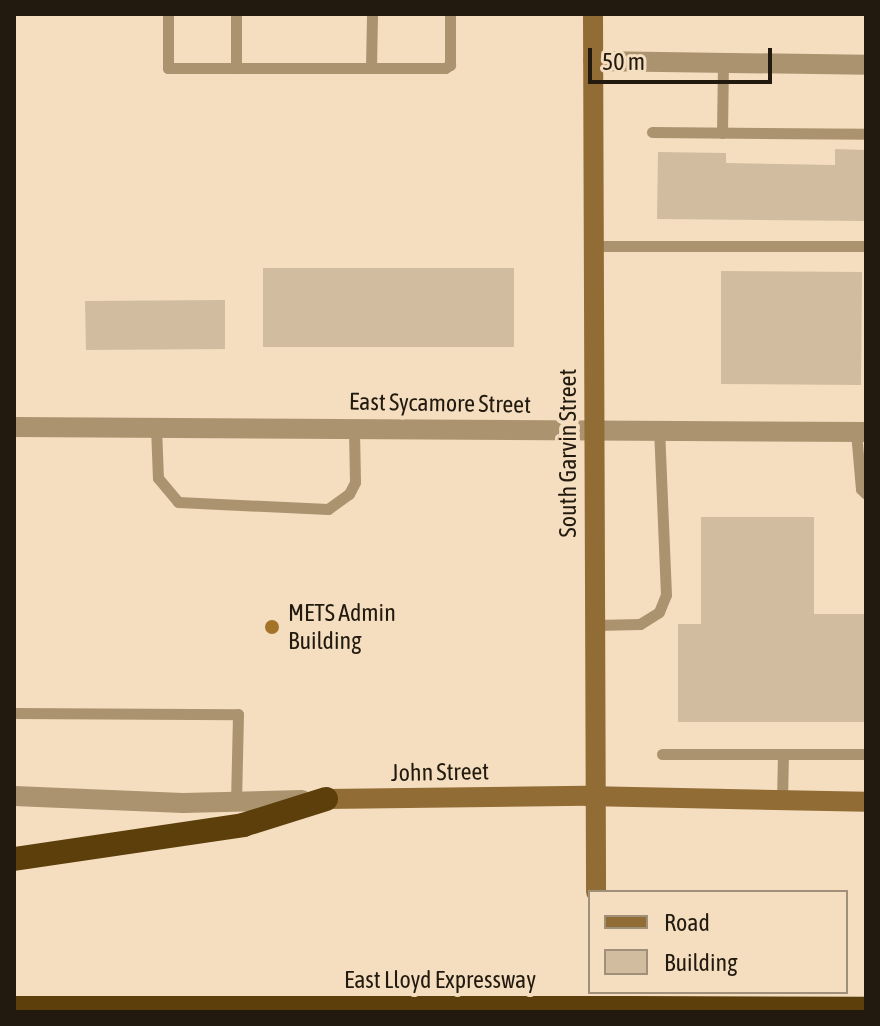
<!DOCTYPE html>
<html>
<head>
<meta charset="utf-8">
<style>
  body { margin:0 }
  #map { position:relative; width:880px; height:1026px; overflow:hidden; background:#f4debf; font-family:"Asap Condensed",sans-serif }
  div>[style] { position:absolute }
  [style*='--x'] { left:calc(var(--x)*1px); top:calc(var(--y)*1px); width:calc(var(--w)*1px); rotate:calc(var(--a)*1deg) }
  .building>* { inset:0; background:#d2bc9f }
  .service>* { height:11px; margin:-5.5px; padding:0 5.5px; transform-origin:5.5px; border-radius:5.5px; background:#ac9370 }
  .minor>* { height:20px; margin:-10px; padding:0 10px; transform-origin:10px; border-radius:10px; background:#ac9370 }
  .secondary>* { height:20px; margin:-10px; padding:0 10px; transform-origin:10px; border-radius:10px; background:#916c35 }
  .motorway>* { height:24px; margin:-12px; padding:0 12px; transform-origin:12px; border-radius:12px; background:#5d3f0c }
  .motorway-bridge>* { height:24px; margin:-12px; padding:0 12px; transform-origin:12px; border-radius:12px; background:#5d3f0c }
  .dots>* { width:22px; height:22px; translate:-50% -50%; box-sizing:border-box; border:4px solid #f4debf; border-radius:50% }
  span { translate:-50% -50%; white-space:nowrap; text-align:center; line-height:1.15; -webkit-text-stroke:8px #f4debf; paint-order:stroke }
  .street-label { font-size:24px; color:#221a0f }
  .poi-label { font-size:24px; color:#221a0f }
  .left { translate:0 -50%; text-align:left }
  .frame { position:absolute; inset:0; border:16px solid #221a0f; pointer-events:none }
  .legend { position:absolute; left:588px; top:890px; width:260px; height:104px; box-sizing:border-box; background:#f4debf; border:2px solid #a09079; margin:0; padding:10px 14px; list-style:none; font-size:24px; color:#221a0f }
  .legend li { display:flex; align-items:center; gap:16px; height:40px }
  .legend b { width:40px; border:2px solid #a09079 }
  .scale { position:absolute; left:588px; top:48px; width:184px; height:36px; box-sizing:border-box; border:4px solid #221a0f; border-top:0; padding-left:10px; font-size:24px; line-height:28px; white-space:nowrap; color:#221a0f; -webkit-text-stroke:6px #f4debf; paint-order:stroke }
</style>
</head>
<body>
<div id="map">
  <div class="building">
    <i style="clip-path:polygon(835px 149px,866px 150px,866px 221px,657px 219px,658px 152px,726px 153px,726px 163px,835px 165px)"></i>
    <i style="clip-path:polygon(263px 268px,514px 268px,514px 347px,263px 347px)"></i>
    <i style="clip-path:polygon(721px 271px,862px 272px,861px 385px,721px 384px)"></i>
    <i style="clip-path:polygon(225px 300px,225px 349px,86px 350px,85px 301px)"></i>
    <i style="clip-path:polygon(701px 517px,814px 517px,814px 614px,866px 614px,866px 722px,678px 722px,678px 624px,701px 624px)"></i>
  </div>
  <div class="service">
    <i style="--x:168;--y:14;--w:54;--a:90"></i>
    <i style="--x:168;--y:68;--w:277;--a:0"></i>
    <i style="--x:445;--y:68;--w:6;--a:-31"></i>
    <i style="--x:450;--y:65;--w:51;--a:-90"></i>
    <i style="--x:236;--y:14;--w:54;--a:90"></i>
    <i style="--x:371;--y:68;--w:54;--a:-88.9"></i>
    <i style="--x:652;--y:132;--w:214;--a:0.5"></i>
    <i style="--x:722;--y:133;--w:70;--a:-89.2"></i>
    <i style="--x:594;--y:246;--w:272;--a:0"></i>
    <i style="--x:156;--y:427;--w:51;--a:87.8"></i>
    <i style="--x:158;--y:478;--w:31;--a:50"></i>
    <i style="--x:178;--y:502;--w:150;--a:2.7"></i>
    <i style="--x:328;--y:509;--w:26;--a:-36"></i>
    <i style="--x:349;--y:494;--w:13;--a:-63"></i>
    <i style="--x:355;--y:482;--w:54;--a:-91.1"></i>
    <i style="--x:856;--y:432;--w:57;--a:85"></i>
    <i style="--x:861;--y:489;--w:7;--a:45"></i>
    <i style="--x:595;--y:625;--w:45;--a:-1.3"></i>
    <i style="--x:640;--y:624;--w:22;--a:-32"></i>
    <i style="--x:659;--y:612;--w:18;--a:-68"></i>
    <i style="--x:666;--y:595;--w:164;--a:-92.4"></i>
    <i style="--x:14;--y:713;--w:224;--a:0.3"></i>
    <i style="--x:238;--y:714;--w:89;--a:91.3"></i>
    <i style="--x:662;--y:754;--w:204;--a:0"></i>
    <i style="--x:782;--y:801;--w:47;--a:-88.8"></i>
  </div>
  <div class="minor">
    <i style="--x:593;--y:61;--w:273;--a:0.8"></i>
    <i style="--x:14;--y:427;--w:852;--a:0.34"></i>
    <i style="--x:14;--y:796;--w:169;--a:2.4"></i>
    <i style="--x:183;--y:803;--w:119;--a:-1.4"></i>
  </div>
  <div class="secondary">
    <i style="--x:593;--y:14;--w:878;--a:89.8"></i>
    <i style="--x:326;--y:799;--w:260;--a:-0.7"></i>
    <i style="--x:586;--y:796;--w:280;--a:1.2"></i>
  </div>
  <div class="motorway">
    <i style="--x:14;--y:859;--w:232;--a:-8.4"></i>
    <i style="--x:243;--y:825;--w:87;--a:-17.4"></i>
    <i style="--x:14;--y:1008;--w:545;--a:0"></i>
    <i style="--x:629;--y:1008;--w:237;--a:0.2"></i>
  </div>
  <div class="motorway-bridge">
    <i style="--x:559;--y:1008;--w:70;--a:0"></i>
  </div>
  <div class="dots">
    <i style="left:272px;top:627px;background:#a37428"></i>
  </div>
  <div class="street-label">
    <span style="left:440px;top:403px;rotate:1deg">East Sycamore Street</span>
    <span style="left:568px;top:453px;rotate:-90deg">South Garvin Street</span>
    <span style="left:440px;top:772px;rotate:-1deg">John Street</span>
    <span style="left:440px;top:980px">East Lloyd Expressway</span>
  </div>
  <div class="poi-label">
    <span class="left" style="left:288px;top:627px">METS Admin<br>Building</span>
  </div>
  <div class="frame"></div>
  <ul class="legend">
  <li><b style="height:10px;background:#916c35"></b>Road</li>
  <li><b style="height:22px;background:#d2bc9f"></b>Building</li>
  </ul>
  <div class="scale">50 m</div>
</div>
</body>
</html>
